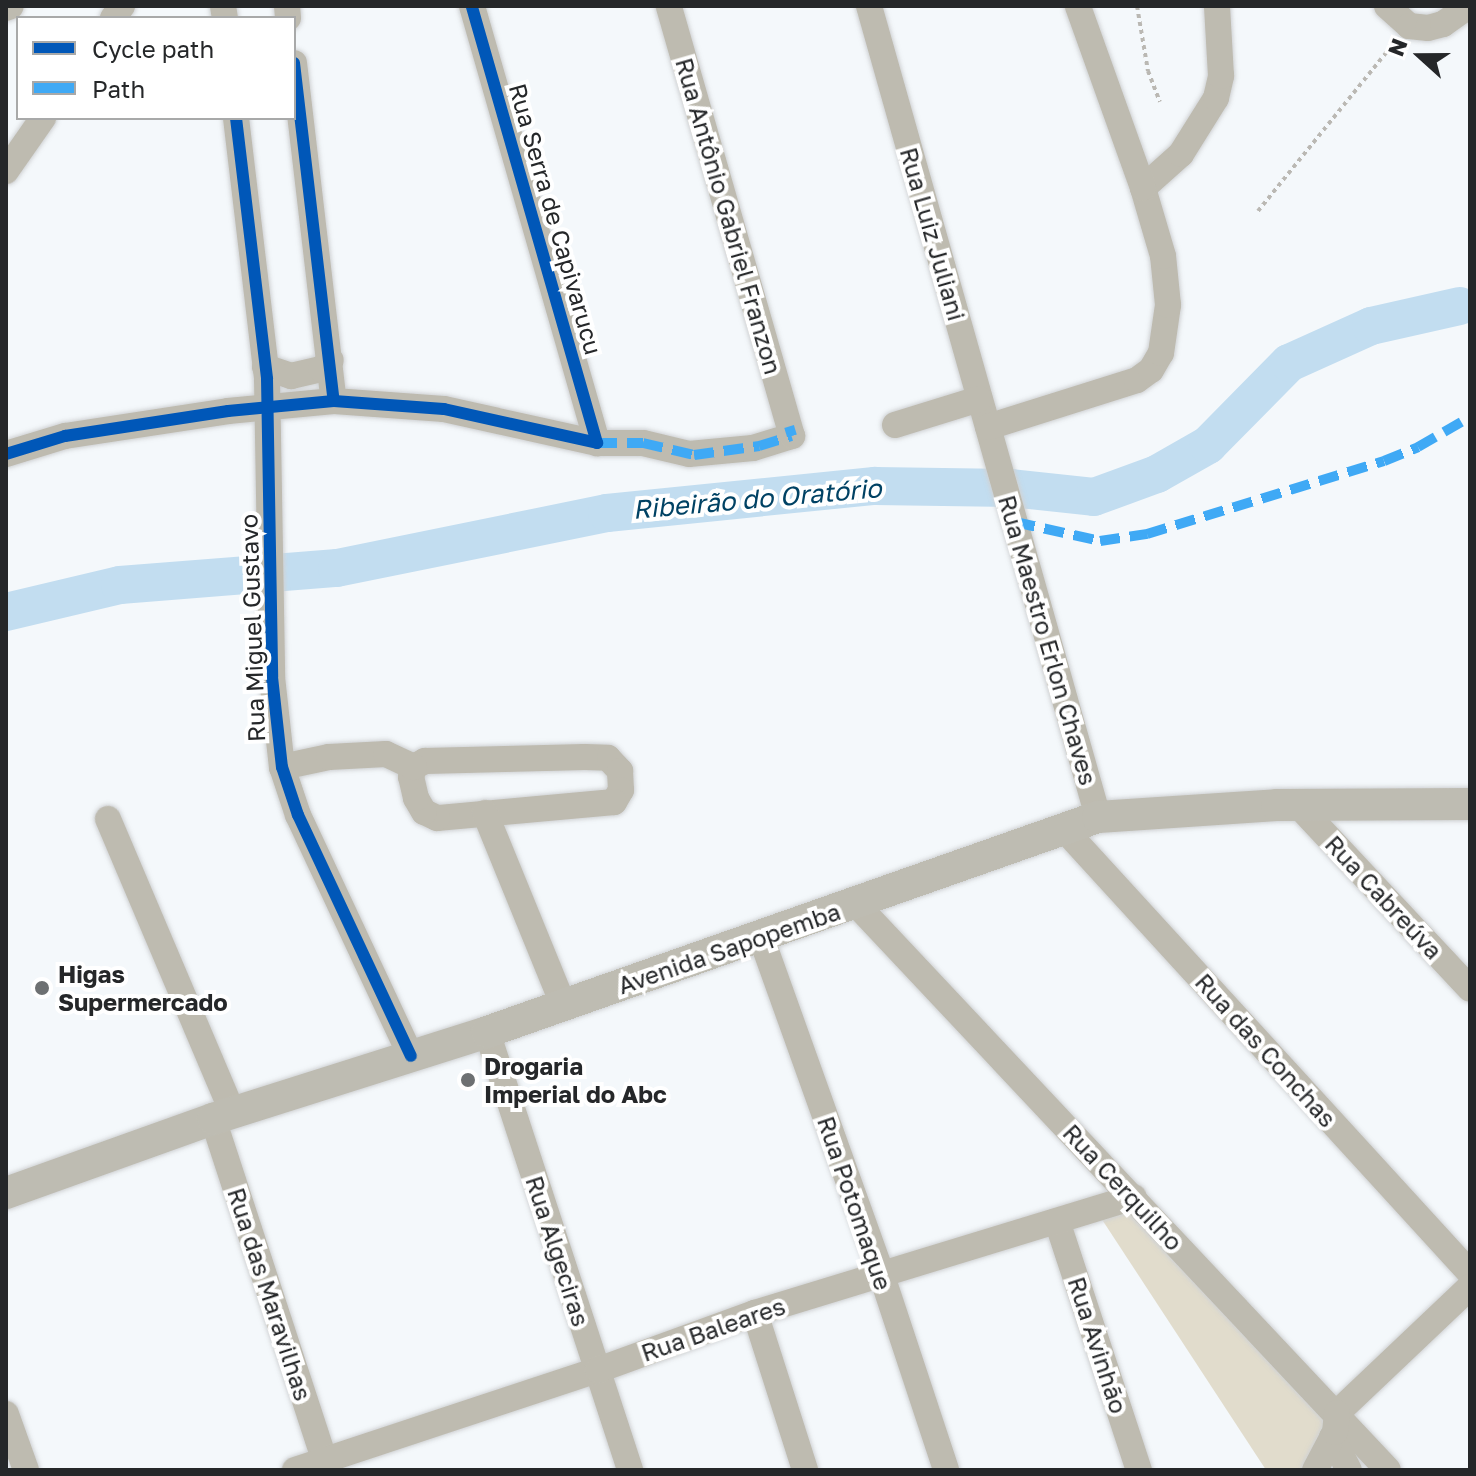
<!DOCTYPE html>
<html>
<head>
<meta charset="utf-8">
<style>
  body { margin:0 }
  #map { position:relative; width:1476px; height:1476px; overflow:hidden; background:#f4f8fb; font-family:"Golos Text",sans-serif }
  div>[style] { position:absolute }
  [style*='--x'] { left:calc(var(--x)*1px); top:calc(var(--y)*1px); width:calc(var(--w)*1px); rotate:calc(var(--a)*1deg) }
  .green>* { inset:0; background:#e1dccc }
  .river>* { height:38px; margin:-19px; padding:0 19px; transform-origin:19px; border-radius:19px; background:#c2ddf0 }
  .path>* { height:4px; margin-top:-2px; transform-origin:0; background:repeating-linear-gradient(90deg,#bab8b3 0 4px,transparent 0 8px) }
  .roads { filter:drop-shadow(0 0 2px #d0d2d4) drop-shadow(0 0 2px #d0d2d4) }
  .minor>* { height:26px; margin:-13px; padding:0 13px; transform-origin:13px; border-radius:13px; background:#bebbb0 }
  .major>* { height:32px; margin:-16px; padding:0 16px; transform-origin:16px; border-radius:16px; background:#bebcb2 }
  .quiet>* { height:10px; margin-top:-5px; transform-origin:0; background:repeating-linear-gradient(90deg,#3fa9f5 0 20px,transparent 0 30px) }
  .cycleway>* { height:12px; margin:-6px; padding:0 6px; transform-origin:6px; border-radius:6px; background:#0057b8 }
  .dots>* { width:22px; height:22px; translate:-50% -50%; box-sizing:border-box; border:4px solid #fff; border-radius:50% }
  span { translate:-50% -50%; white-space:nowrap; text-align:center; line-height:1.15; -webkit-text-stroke:8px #fff; paint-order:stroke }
  .street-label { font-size:24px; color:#252729 }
  .poi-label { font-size:24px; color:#252729; font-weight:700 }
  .left { translate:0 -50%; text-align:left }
  .water-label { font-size:26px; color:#004264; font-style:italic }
  .frame { position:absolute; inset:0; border:8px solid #252729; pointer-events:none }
  .legend { position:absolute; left:16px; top:16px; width:280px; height:104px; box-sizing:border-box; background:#fff; border:2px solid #a8a9a9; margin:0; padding:10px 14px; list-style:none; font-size:24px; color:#252729 }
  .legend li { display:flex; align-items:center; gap:16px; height:40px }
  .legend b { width:40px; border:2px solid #a8a9a9 }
  .north { position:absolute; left:1380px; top:16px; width:80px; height:80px; -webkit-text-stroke:6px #fff; paint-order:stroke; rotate:291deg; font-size:22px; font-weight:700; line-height:32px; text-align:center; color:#252729 }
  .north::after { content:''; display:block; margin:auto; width:28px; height:36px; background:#252729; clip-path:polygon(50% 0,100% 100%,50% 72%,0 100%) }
</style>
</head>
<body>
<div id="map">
  <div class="green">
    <i style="clip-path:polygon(1117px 1211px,1129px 1213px,1323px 1414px,1324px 1430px,1302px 1470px,1266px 1470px,1101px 1218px)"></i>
  </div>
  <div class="river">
    <i style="--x:6;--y:612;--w:117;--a:-13.3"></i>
    <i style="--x:120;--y:585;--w:218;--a:-4.5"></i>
    <i style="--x:337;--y:568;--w:276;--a:-11.5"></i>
    <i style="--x:607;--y:513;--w:269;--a:-5.8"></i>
    <i style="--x:875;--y:486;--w:136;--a:0.8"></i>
    <i style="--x:1011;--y:488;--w:83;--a:6.2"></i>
    <i style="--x:1094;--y:497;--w:67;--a:-20.1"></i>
    <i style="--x:1157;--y:474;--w:59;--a:-29.6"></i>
    <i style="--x:1208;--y:445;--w:115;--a:-45.4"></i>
    <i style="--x:1289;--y:363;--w:90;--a:-24.3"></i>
    <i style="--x:1371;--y:326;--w:91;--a:-12.7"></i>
  </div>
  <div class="path">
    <i style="--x:1137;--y:6;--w:66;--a:80.4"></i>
    <i style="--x:1148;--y:71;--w:33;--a:69"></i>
    <i style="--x:1258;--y:211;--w:218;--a:-51"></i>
  </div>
  <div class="roads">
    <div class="minor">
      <i style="--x:223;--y:6;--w:12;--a:81"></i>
      <i style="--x:287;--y:6;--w:12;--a:85"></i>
      <i style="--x:472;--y:6;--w:455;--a:74"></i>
      <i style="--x:869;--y:6;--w:843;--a:74.23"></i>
      <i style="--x:1387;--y:6;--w:30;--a:42"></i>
      <i style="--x:1409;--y:26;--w:19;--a:6"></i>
      <i style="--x:1428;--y:28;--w:16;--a:-15"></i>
      <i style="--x:1443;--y:24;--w:32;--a:-35"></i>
      <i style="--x:6;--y:8;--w:5;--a:-22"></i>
      <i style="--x:113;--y:18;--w:15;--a:-53"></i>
      <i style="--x:294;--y:63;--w:340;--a:83.3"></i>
      <i style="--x:236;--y:118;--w:263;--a:83.2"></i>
      <i style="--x:267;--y:379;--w:298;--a:89"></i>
      <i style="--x:272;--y:677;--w:91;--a:83.7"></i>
      <i style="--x:282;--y:767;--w:51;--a:71.6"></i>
      <i style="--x:298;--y:815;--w:266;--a:64.9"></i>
      <i style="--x:6;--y:171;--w:65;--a:-55.1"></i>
      <i style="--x:1143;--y:188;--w:51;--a:-41.8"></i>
      <i style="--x:1181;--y:154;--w:66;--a:-58"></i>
      <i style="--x:1216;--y:98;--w:23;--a:-77"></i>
      <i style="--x:1221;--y:76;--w:70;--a:-93.3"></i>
      <i style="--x:265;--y:367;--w:28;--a:19"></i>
      <i style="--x:291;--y:376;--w:31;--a:-13"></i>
      <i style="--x:321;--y:369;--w:13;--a:-42"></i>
      <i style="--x:895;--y:425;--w:88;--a:-17.2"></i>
      <i style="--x:988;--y:427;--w:156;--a:-17.5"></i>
      <i style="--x:1137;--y:380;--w:17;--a:-36"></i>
      <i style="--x:1151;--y:370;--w:20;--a:-60"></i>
      <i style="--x:1161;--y:353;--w:49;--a:-81.7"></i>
      <i style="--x:1168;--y:305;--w:49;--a:-95.8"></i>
      <i style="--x:1163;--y:256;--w:71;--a:-106.4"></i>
      <i style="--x:1143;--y:188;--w:193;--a:-109.7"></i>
      <i style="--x:6;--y:454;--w:62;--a:-17"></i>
      <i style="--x:65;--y:436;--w:165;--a:-8.7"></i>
      <i style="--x:228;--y:411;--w:106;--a:-5.4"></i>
      <i style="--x:334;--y:401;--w:110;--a:4.2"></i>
      <i style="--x:444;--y:409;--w:157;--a:12.5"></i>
      <i style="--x:597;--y:443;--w:46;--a:0"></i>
      <i style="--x:643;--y:443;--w:47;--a:13.4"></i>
      <i style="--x:689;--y:454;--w:64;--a:-5.4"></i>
      <i style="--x:753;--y:448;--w:41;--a:-17.1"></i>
      <i style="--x:792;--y:436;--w:447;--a:-106"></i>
      <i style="--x:585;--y:757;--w:23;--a:2"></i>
      <i style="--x:608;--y:758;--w:18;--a:47"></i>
      <i style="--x:620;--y:771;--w:19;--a:87"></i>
      <i style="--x:621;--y:790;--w:14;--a:120"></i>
      <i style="--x:614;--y:802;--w:178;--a:174.8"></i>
      <i style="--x:437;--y:818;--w:14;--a:-155"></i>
      <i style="--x:424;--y:812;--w:16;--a:-120"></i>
      <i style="--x:416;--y:798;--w:22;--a:-103"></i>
      <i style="--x:411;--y:777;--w:10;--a:-73"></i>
      <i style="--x:414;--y:767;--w:13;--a:-29"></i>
      <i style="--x:425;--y:761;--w:160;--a:-1.4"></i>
      <i style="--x:282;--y:767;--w:48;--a:-12"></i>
      <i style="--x:329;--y:757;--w:57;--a:-3"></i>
      <i style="--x:386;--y:754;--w:31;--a:25"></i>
      <i style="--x:1297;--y:804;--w:253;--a:46.9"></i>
      <i style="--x:485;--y:813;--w:206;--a:67.8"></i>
      <i style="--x:108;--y:819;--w:319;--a:67"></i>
      <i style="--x:1063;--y:828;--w:603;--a:47.55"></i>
      <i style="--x:857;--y:905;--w:775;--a:46.78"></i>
      <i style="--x:761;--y:937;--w:357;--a:70.3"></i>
      <i style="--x:881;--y:1273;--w:207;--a:71.7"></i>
      <i style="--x:487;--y:1032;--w:461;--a:71.9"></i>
      <i style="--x:213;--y:1119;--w:369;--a:71.9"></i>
      <i style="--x:1057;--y:1221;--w:262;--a:71.8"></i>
      <i style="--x:755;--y:1313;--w:165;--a:72.3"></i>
      <i style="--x:1337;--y:1413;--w:183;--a:-43.5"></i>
      <i style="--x:6;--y:1414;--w:59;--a:70.3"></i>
      <i style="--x:1332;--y:1437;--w:37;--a:63"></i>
      <i style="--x:295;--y:1470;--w:319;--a:-18.3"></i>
      <i style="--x:598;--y:1370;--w:167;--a:-20"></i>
      <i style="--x:755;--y:1313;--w:396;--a:-17"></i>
      <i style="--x:1315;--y:1470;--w:43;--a:-62.2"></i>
      <i style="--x:1335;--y:1432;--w:19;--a:-84"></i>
    </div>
    <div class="major">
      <i style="--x:6;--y:1193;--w:220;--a:-19.7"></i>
      <i style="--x:213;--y:1119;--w:287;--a:-17.6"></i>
      <i style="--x:487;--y:1032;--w:648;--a:-19.39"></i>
      <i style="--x:1098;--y:817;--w:179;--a:-3.8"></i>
      <i style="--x:1277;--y:805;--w:193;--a:-0.3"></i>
    </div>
  </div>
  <div class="quiet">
    <i style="--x:597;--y:443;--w:46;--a:0"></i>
    <i style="--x:643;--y:443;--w:52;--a:13.2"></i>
    <i style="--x:694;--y:455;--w:66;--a:-7.9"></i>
    <i style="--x:759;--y:446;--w:34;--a:-17"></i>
    <i style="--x:792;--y:436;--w:10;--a:-107"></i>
    <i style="--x:1015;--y:522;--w:87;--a:12.6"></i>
    <i style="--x:1100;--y:541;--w:48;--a:-8.5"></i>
    <i style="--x:1147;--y:534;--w:248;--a:-17.1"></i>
    <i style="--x:1384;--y:461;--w:37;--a:-22"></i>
    <i style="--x:1418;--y:447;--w:60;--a:-30"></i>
  </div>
  <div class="cycleway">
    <i style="--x:294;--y:63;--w:340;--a:83.3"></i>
    <i style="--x:236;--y:118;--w:263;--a:83.2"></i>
    <i style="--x:267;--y:379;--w:298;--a:89"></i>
    <i style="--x:272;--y:677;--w:91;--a:83.7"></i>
    <i style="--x:282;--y:767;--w:51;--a:71.6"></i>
    <i style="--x:298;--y:815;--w:266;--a:64.9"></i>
    <i style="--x:6;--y:454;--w:62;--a:-17"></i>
    <i style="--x:65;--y:436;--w:165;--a:-8.7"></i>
    <i style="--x:228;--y:411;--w:106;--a:-5.4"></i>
    <i style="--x:334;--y:401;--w:110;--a:4.2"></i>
    <i style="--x:444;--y:409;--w:157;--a:12.5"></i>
    <i style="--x:597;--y:443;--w:455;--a:-106"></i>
  </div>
  <div class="dots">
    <i style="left:42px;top:988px;background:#6d7072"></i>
    <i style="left:468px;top:1080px;background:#6d7072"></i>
  </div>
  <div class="street-label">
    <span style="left:729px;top:216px;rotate:74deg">Rua Antônio Gabriel Franzon</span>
    <span style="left:556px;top:219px;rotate:74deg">Rua Serra de Capivarucu</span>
    <span style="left:933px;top:234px;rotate:74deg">Rua Luiz Juliani</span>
    <span style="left:252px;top:628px;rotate:-92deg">Rua Miguel Gustavo</span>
    <span style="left:1048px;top:640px;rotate:74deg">Rua Maestro Erlon Chaves</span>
    <span style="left:1384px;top:897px;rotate:47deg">Rua Cabreúva</span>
    <span style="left:729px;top:948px;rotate:-19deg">Avenida Sapopemba</span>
    <span style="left:1266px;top:1050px;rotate:48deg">Rua das Conchas</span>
    <span style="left:1123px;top:1187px;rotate:47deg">Rua Cerquilho</span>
    <span style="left:855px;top:1203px;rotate:71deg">Rua Potomaque</span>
    <span style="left:558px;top:1251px;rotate:72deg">Rua Algeciras</span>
    <span style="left:270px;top:1294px;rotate:72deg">Rua das Maravilhas</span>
    <span style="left:713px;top:1329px;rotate:-19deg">Rua Baleares</span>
    <span style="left:1098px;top:1345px;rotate:72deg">Rua Avinhão</span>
  </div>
  <div class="poi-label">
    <span class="left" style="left:58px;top:988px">Higas<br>Supermercado</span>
    <span class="left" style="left:484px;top:1080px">Drogaria<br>Imperial do Abc</span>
  </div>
  <div class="water-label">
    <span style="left:757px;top:499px;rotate:-5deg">Ribeirão do Oratório</span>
  </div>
  <div class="frame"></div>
  <ul class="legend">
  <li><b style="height:10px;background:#0057b8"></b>Cycle path</li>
  <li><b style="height:10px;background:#3fa9f5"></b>Path</li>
  </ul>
  <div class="north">N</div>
</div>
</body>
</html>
